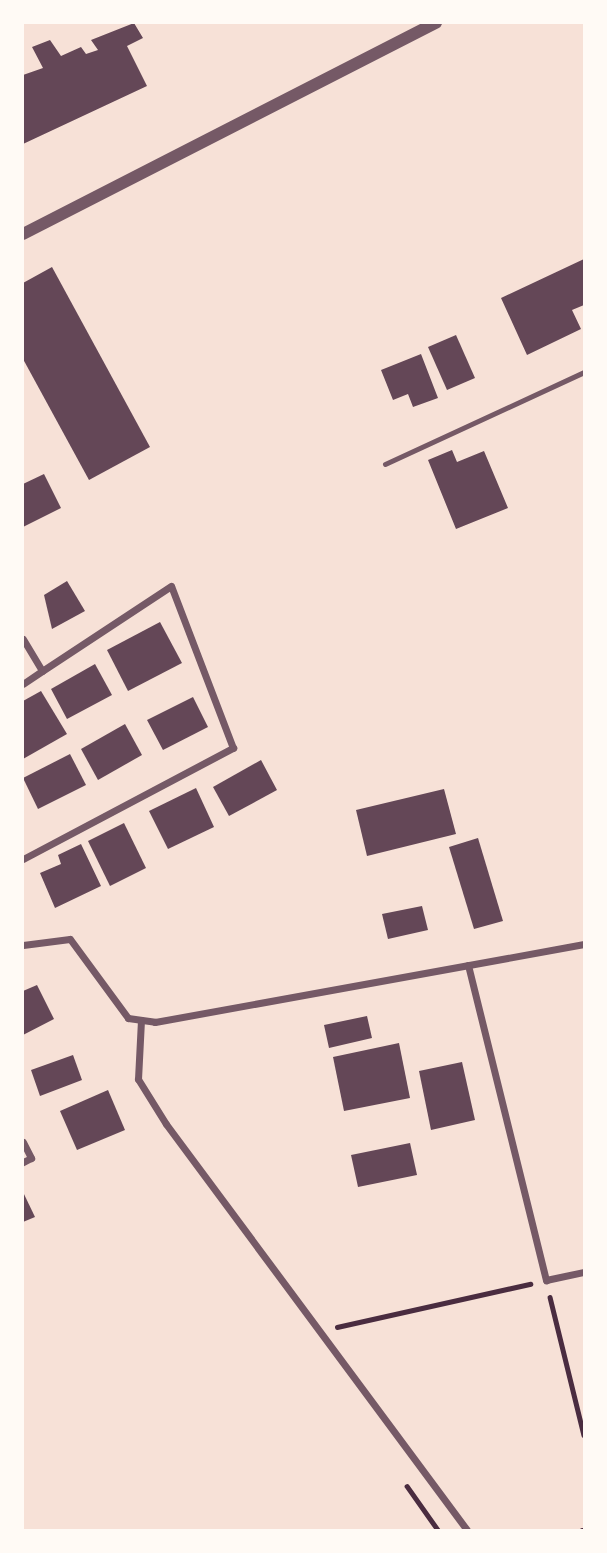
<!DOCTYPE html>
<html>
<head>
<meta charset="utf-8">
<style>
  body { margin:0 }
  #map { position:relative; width:607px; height:1553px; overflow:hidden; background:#f7e1d7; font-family:Raleway,sans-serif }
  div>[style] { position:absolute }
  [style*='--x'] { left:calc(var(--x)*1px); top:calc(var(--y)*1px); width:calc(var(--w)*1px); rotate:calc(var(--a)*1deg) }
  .building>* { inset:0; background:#644757 }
  .path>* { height:4.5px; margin:-2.25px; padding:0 2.25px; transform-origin:2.25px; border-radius:2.25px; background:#4a2c40 }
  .service>* { height:5px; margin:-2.5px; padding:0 2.5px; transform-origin:2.5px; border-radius:2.5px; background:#755966 }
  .minor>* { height:7px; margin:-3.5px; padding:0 3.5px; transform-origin:3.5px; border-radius:3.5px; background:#755966 }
  .tertiary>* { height:12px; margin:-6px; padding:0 6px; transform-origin:6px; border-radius:6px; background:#755966 }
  span { translate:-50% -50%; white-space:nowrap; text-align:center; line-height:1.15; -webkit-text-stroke:7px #fffaf5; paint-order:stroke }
  .frame { position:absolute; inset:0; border:24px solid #fffaf5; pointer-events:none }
</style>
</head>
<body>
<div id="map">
  <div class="building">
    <i style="clip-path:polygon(134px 23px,143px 38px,127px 46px,147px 86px,23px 144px,23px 75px,43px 68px,32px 47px,50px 40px,61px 56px,81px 47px,86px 54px,98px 50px,91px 40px)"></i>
    <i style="clip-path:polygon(584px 259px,584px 305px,572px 310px,581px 329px,527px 355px,501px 298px)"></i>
    <i style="clip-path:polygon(52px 267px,150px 447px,89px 480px,23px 359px,23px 283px)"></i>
    <i style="clip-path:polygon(456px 335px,475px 378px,447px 390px,428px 347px)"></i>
    <i style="clip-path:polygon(421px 354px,438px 398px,413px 407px,408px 394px,393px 400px,381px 370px)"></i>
    <i style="clip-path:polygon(452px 450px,457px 462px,484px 451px,508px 508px,456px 529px,428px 460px)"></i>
    <i style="clip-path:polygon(44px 474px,61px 508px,23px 527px,23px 484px)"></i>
    <i style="clip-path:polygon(67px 581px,85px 611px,52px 629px,44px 595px)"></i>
    <i style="clip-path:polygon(160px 622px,182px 663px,128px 691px,107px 650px)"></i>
    <i style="clip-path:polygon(95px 664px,112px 695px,67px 719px,51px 689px)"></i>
    <i style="clip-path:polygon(41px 691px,67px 734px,23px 759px,23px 701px)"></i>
    <i style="clip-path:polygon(193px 697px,208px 727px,163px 750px,147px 720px)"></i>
    <i style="clip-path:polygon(125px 724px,142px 755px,98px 780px,81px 749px)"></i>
    <i style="clip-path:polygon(70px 754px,86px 785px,38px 809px,23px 778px)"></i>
    <i style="clip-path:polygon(261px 760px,277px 790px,229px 816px,213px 787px)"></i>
    <i style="clip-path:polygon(196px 788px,214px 827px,168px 849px,149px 811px)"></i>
    <i style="clip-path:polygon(444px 789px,456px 834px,367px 856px,356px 810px)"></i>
    <i style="clip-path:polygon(124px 823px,146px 868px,110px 886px,88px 841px)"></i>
    <i style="clip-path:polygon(478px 838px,503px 921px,474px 929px,449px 847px)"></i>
    <i style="clip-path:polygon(81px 844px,101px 886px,55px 908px,40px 873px,61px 864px,58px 855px)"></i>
    <i style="clip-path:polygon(422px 906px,428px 930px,388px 939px,382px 914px)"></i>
    <i style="clip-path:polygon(37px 985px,54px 1019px,23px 1035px,23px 991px)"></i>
    <i style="clip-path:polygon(367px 1016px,372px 1038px,329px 1048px,324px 1025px)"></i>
    <i style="clip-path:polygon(399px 1043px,410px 1098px,344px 1111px,333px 1057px)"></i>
    <i style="clip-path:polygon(73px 1055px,82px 1080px,40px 1096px,31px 1070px)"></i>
    <i style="clip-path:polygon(462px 1062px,475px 1120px,431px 1130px,419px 1071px)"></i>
    <i style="clip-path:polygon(108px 1090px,125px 1130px,77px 1150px,60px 1111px)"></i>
    <i style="clip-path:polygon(410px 1143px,417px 1175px,358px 1187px,351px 1155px)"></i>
    <i style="clip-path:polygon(23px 1192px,35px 1217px,23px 1222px)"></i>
  </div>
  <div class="path">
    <i style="--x:550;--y:1297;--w:142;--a:76.2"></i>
    <i style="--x:337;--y:1327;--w:198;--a:-12.6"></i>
    <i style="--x:407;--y:1486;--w:54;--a:54.8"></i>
    <i style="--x:582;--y:1530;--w:2;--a:0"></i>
  </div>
  <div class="service">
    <i style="--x:385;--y:464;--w:219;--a:-24.8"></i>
  </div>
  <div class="minor">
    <i style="--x:23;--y:639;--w:37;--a:59"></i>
    <i style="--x:42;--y:671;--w:23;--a:146"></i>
    <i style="--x:23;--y:859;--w:238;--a:-27.9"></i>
    <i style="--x:233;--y:748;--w:173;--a:-110.9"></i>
    <i style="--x:171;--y:586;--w:154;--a:146.6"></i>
    <i style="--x:23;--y:945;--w:47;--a:-7.3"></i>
    <i style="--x:70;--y:939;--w:98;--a:53.7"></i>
    <i style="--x:128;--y:1018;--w:27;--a:8"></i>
    <i style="--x:155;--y:1022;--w:436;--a:-10.3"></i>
    <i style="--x:468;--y:965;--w:325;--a:76.1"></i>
    <i style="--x:546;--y:1280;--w:39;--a:-12"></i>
    <i style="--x:141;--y:1020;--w:59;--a:92.9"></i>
    <i style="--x:138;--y:1079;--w:53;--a:58.1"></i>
    <i style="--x:166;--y:1124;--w:505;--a:53.45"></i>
    <i style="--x:23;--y:1142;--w:18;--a:63"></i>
    <i style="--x:31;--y:1158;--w:9;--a:153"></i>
  </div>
  <div class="tertiary">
    <i style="--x:23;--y:234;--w:464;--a:-27.1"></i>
  </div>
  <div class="frame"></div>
</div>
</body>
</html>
